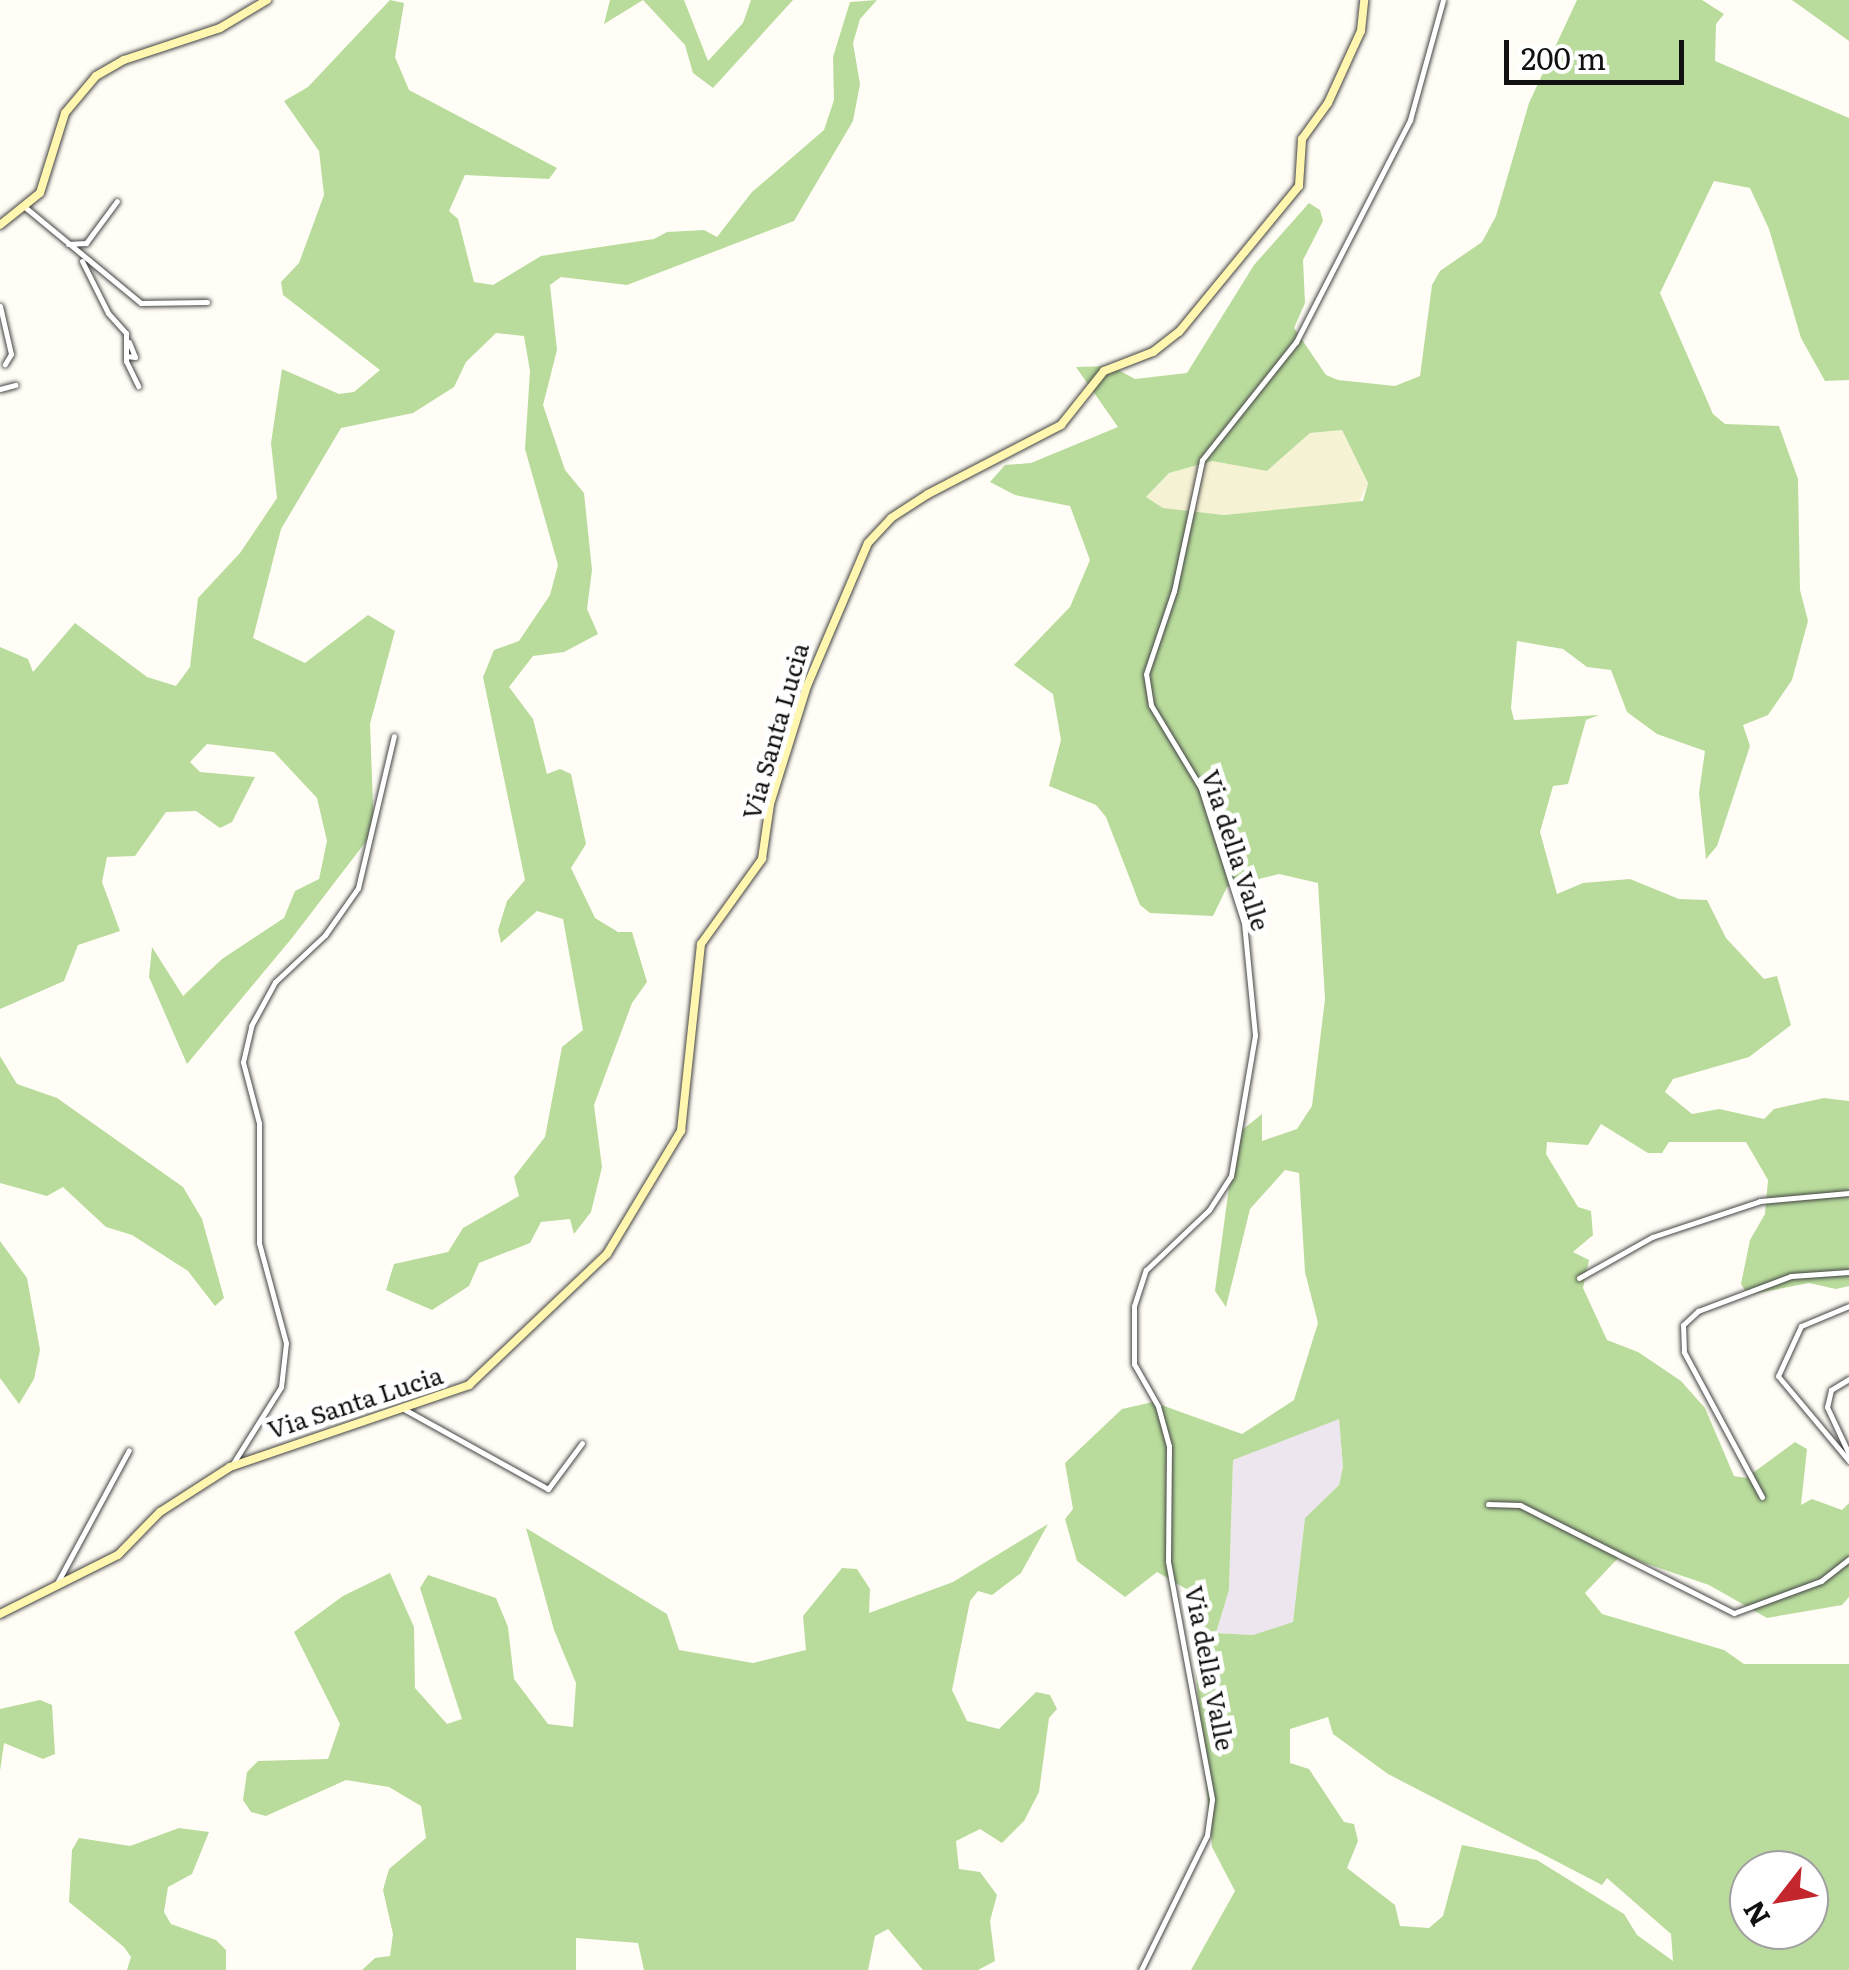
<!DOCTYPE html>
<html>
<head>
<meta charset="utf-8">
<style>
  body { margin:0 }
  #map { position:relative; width:1849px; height:1970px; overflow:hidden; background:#fffdf5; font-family:Literata,serif }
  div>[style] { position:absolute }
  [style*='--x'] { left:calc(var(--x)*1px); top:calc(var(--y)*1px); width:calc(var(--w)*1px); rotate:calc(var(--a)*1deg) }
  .industrial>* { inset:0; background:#eee6ef }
  .farmland>* { inset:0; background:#f6f3d4 }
  .forest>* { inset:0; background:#b9dc9c }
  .roads { filter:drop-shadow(0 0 2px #444) drop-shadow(0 0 2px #444) }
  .street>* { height:5px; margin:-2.5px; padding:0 2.5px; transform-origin:2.5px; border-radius:2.5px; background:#fff }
  .secondary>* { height:8px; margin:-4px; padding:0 4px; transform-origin:4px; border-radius:4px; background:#fff6b0 }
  span { translate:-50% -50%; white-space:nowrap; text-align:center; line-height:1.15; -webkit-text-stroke:10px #fff; paint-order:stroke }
  .street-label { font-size:25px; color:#111 }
  .north { position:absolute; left:1729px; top:1850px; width:100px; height:100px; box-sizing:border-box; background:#fff; border:2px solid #a0a0a0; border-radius:50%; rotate:239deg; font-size:28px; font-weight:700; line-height:40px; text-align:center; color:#111 }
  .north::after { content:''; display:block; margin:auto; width:35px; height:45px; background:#c4262e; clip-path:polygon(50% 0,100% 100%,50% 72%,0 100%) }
  .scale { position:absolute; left:1504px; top:40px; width:180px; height:45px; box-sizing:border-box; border:5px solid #111; border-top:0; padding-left:12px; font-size:30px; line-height:35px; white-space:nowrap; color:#111; -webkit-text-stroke:8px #fff; paint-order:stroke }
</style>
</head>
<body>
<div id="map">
  <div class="industrial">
    <i style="clip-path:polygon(1339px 1418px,1343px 1467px,1339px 1485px,1305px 1518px,1293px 1622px,1253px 1635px,1216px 1633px,1229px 1590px,1233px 1460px)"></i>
  </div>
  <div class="farmland">
    <i style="clip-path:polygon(1342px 430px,1368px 483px,1358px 504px,1224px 515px,1163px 508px,1146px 497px,1169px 473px,1212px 461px,1267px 471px,1310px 433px)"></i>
  </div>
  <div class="forest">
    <i style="clip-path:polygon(390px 0,404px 3px,395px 57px,409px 90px,557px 168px,549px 179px,465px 175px,449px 211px,458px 219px,474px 282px,493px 285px,541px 256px,654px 239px,667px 232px,704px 230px,717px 237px,752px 192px,824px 130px,834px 100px,833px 57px,850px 2px,877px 0,860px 19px,853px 43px,860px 84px,853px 121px,794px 221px,627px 285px,561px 277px,550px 285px,557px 350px,543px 405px,565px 470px,584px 493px,592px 570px,587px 609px,598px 634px,564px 652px,533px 656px,509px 687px,533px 719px,547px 774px,560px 769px,571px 774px,586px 844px,571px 868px,595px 918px,618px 932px,632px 932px,647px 982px,632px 1003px,594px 1105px,602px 1167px,591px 1212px,574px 1234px,570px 1219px,541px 1222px,530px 1243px,479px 1263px,469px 1286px,432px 1310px,386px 1290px,394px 1264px,448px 1252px,463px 1228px,519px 1196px,514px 1177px,545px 1137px,562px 1047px,583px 1030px,563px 919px,537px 911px,501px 943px,498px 930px,507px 901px,525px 880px,483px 677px,494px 650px,519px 641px,550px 595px,558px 565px,525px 449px,530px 371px,524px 336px,496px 333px,466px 362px,454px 387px,413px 413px,341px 428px,281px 529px,253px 638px,305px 663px,368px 615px,395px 631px,370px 724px,374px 831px,292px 938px,187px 1064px,149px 977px,152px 947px,183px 996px,222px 959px,284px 918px,295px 891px,319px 879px,327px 841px,317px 798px,274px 752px,207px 744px,190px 762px,200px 772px,255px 777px,232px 822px,220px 828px,196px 811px,166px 812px,135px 856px,107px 857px,102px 882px,120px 931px,78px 945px,64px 981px,0 1009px,0 647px,28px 659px,33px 672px,75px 623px,147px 677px,176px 686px,190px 667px,198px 598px,240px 553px,277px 498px,271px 443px,282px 369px,339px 394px,354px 392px,380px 370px,283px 295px,281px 282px,299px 263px,324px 195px,319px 151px,284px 101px,308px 87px)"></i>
    <i style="clip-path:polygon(610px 0,684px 0,708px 61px,743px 23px,751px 0,793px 0,713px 88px,693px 73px,685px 45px,643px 0,604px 24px)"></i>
    <i style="clip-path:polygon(evenodd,1577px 0,1702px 0,1724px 14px,1716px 24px,1715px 61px,1849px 118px,1849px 380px,1825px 381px,1801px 338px,1769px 229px,1750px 188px,1714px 181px,1660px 293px,1713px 414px,1725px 424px,1779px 426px,1798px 479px,1800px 590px,1808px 621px,1792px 680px,1768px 715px,1743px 725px,1750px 746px,1717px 846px,1706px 859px,1699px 793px,1705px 751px,1657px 734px,1627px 712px,1611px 670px,1587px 667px,1563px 649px,1517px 641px,1511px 708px,1514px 720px,1599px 715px,1586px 720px,1568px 784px,1553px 786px,1540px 832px,1557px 894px,1583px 883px,1630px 879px,1679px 899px,1707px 900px,1726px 938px,1764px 979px,1777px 976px,1791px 1025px,1749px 1057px,1673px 1079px,1665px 1092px,1692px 1114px,1719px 1109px,1764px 1119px,1774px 1109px,1824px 1098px,1849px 1101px,1849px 1286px,1836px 1289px,1809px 1283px,1748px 1295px,1741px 1284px,1750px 1240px,1765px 1214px,1768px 1180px,1746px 1142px,1669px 1142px,1662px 1153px,1648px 1153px,1601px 1124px,1588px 1145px,1547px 1142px,1546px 1154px,1578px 1207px,1591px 1211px,1593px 1235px,1573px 1252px,1589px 1260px,1583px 1288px,1607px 1340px,1638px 1352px,1681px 1381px,1705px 1408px,1734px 1476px,1746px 1478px,1795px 1442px,1807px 1449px,1801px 1505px,1812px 1499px,1842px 1510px,1849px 1503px,1849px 1597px,1842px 1605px,1767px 1618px,1709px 1585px,1621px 1555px,1585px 1593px,1602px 1614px,1724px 1650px,1744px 1664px,1849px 1664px,1849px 1970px,1191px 1970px,1235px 1891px,1212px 1847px,1188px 1590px,1157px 1572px,1125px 1597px,1077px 1561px,1065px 1519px,1073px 1509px,1065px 1463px,1122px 1409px,1153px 1402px,1242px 1434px,1294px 1400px,1318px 1323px,1305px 1272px,1299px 1173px,1285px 1170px,1250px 1209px,1226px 1307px,1215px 1291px,1236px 1135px,1262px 1114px,1262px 1141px,1297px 1129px,1312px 1106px,1325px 999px,1318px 883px,1279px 874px,1227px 887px,1213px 916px,1150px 913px,1140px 905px,1106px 817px,1096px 805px,1049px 786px,1061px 740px,1053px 694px,1014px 665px,1070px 607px,1090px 560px,1070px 506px,1015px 495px,990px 482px,1005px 465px,1031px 463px,1118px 427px,1076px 367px,1111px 366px,1135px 379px,1187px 373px,1254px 265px,1309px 203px,1320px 210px,1323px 221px,1303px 260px,1305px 303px,1294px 328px,1326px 375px,1338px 380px,1395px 386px,1420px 376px,1432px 285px,1440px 271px,1482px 242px,1496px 216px,1529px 103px,1577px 0,1342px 430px,1368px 483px,1363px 501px,1224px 515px,1163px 508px,1146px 497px,1169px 473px,1212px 461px,1267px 471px,1310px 433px,1342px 430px,1577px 0,1339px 1419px,1343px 1467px,1339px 1485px,1305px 1518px,1293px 1622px,1253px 1635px,1216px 1633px,1229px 1590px,1233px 1460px,1339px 1419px,1577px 0,1328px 1717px,1333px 1734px,1388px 1774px,1602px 1885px,1607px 1878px,1671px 1934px,1673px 1961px,1637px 1935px,1624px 1914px,1537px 1860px,1462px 1845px,1443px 1916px,1429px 1928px,1400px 1926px,1395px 1905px,1347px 1868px,1358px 1841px,1354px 1824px,1344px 1822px,1309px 1769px,1290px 1763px,1290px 1729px,1328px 1717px,1577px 0,1749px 1870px,1809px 1870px,1809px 1930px,1749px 1930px,1749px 1870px)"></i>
    <i style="clip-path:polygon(1792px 0,1849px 0,1849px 41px)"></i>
    <i style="clip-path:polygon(0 1056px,17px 1084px,57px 1098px,183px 1187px,202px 1219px,224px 1298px,215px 1306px,188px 1271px,132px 1235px,106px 1227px,63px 1187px,47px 1196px,0 1183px)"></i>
    <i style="clip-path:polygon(0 1241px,27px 1278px,40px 1350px,34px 1379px,19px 1404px,0 1378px)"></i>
    <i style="clip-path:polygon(1048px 1524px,1021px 1573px,992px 1595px,978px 1591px,970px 1601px,952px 1690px,967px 1721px,999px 1729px,1036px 1692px,1050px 1695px,1057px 1709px,1049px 1718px,1039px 1792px,1024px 1821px,1002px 1843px,980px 1829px,956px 1841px,959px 1869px,980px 1872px,997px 1895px,990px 1921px,995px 1961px,978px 1970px,923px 1970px,888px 1929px,875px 1936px,868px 1970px,644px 1970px,638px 1943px,576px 1938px,576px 1970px,362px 1970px,375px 1958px,390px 1956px,393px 1934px,383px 1890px,389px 1869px,426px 1838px,421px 1806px,389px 1787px,346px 1780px,266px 1816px,251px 1812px,243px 1800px,247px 1772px,258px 1761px,328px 1759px,340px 1724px,294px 1632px,343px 1596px,390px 1573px,414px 1627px,415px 1688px,447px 1724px,462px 1719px,420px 1588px,428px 1575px,496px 1598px,508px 1627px,514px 1679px,548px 1724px,573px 1727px,576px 1683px,554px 1630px,526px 1528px,667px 1614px,679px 1650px,753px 1663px,806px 1650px,803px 1616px,842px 1568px,857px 1569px,870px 1589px,869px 1613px,953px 1582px)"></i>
    <i style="clip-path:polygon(40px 1700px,52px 1705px,55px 1754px,43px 1759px,4px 1743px,0 1771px,0 1709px)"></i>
    <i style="clip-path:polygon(179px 1828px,209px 1832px,192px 1874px,168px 1887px,164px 1912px,171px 1924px,216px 1940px,226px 1950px,226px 1970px,127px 1970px,131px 1957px,124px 1947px,69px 1902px,72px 1850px,79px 1838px,130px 1846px)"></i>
  </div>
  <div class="roads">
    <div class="street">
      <i style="--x:26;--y:208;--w:149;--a:39.6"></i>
      <i style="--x:141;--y:303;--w:66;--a:-0.9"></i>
      <i style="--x:68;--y:244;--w:18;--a:-3"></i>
      <i style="--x:86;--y:243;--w:52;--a:-53.6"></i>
      <i style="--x:82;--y:261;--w:58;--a:63.4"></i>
      <i style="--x:108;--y:313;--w:27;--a:48"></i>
      <i style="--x:126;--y:333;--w:28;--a:90"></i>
      <i style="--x:126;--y:361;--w:28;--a:64"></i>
      <i style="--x:0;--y:306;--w:49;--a:77.1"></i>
      <i style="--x:11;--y:354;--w:12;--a:121"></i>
      <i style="--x:126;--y:356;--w:9;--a:6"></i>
      <i style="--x:135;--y:357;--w:16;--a:-112"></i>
      <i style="--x:0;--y:389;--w:16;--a:-15"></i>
      <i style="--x:1579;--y:1278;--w:84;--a:-29.3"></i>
      <i style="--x:1652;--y:1237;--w:114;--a:-18.4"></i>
      <i style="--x:1760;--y:1201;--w:89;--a:-5.1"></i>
      <i style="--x:1849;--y:1306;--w:52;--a:157.4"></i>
      <i style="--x:1801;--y:1326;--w:55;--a:114.7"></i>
      <i style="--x:1778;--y:1376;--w:111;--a:50.1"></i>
      <i style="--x:1849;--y:1379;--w:21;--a:149"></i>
      <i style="--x:1831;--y:1390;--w:17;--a:103"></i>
      <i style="--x:1827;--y:1407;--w:52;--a:64.9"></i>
      <i style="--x:402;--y:1408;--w:167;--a:29"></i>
      <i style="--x:548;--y:1489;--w:57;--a:-53.5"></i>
      <i style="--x:232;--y:1465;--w:92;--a:-57.9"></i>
      <i style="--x:281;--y:1387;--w:44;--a:-83.5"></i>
      <i style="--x:286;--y:1343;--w:104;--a:-105.1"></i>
      <i style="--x:259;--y:1243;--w:120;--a:-90"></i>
      <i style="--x:259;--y:1123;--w:63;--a:-104.7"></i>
      <i style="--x:243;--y:1062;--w:37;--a:-77"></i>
      <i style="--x:251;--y:1026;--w:50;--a:-61.4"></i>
      <i style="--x:275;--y:982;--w:69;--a:-43.2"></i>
      <i style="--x:325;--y:935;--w:57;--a:-54.9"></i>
      <i style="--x:358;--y:888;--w:156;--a:-76.7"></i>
      <i style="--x:1762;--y:1497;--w:165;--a:-118.3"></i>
      <i style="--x:1684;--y:1352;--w:27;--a:-92"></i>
      <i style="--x:1683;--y:1325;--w:21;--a:-43"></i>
      <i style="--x:1698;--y:1311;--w:99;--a:-20.6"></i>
      <i style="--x:1791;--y:1276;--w:58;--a:-3.9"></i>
      <i style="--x:1488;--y:1504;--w:32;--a:2"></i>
      <i style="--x:1520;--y:1505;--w:240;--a:26.8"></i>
      <i style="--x:1734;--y:1613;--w:93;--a:-20.2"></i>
      <i style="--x:1821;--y:1581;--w:36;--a:-38"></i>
      <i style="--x:56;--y:1585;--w:153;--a:-61.6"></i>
      <i style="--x:1141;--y:1970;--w:150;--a:-63.9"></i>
      <i style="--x:1207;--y:1835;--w:36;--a:-82"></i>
      <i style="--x:1212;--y:1799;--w:242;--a:-100.5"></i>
      <i style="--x:1168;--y:1561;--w:115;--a:-89.5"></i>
      <i style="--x:1169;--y:1446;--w:41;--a:-105.4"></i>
      <i style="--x:1158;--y:1406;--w:48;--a:-119.7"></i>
      <i style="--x:1134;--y:1364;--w:58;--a:-90"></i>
      <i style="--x:1134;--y:1306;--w:38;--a:-72"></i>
      <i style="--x:1146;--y:1270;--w:87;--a:-43.6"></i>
      <i style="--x:1209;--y:1210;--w:40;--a:-57.1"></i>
      <i style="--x:1231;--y:1176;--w:143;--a:-80.3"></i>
      <i style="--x:1255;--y:1035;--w:113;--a:-95.6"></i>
      <i style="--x:1244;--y:923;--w:142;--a:-107.7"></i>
      <i style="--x:1201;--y:788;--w:97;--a:-121.1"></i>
      <i style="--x:1151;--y:705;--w:31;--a:-99"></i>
      <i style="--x:1146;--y:674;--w:88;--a:-71.4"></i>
      <i style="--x:1174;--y:591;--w:134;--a:-77.9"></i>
      <i style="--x:1202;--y:460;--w:151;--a:-51.5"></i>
      <i style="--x:1296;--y:342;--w:250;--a:-62.8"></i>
      <i style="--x:1410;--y:120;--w:124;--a:-74.6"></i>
    </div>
    <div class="secondary">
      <i style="--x:0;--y:225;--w:51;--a:-38.7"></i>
      <i style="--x:40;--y:193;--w:84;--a:-72.6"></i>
      <i style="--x:65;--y:113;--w:48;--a:-50"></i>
      <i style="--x:96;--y:76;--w:32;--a:-30"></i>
      <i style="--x:124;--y:60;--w:101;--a:-18.4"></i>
      <i style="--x:220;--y:28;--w:55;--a:-30.8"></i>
      <i style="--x:0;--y:1614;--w:132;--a:-26.6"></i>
      <i style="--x:118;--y:1555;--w:60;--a:-45.7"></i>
      <i style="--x:160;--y:1512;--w:83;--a:-32.7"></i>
      <i style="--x:230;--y:1467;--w:253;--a:-18.9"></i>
      <i style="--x:469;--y:1385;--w:190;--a:-43.5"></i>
      <i style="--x:607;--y:1254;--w:144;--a:-59"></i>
      <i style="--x:681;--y:1131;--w:188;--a:-83.9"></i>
      <i style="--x:701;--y:944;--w:105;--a:-54.3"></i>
      <i style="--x:762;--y:859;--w:56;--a:-81.7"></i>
      <i style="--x:770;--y:804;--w:124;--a:-72.6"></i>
      <i style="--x:807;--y:686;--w:155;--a:-66.9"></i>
      <i style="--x:868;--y:543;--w:34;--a:-47"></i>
      <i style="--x:891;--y:518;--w:44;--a:-33"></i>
      <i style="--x:928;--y:494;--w:150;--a:-27.4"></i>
      <i style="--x:1061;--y:425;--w:69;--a:-51.5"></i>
      <i style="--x:1104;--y:371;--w:53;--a:-21.2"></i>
      <i style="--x:1153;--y:352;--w:33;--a:-38"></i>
      <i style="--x:1179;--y:332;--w:189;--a:-50.6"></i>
      <i style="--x:1299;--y:186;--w:47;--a:-86.3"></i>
      <i style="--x:1302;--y:139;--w:44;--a:-54.2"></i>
      <i style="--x:1328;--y:103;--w:79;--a:-65.4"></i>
      <i style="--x:1361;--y:31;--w:31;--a:-84"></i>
    </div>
  </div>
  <div class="street-label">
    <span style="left:775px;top:731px;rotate:-74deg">Via Santa Lucia</span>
    <span style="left:1236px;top:850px;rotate:72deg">Via della Valle</span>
    <span style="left:355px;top:1402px;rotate:-18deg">Via Santa Lucia</span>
    <span style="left:1210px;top:1668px;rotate:79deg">Via della Valle</span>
  </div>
  <div class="north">N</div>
  <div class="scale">200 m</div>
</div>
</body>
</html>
